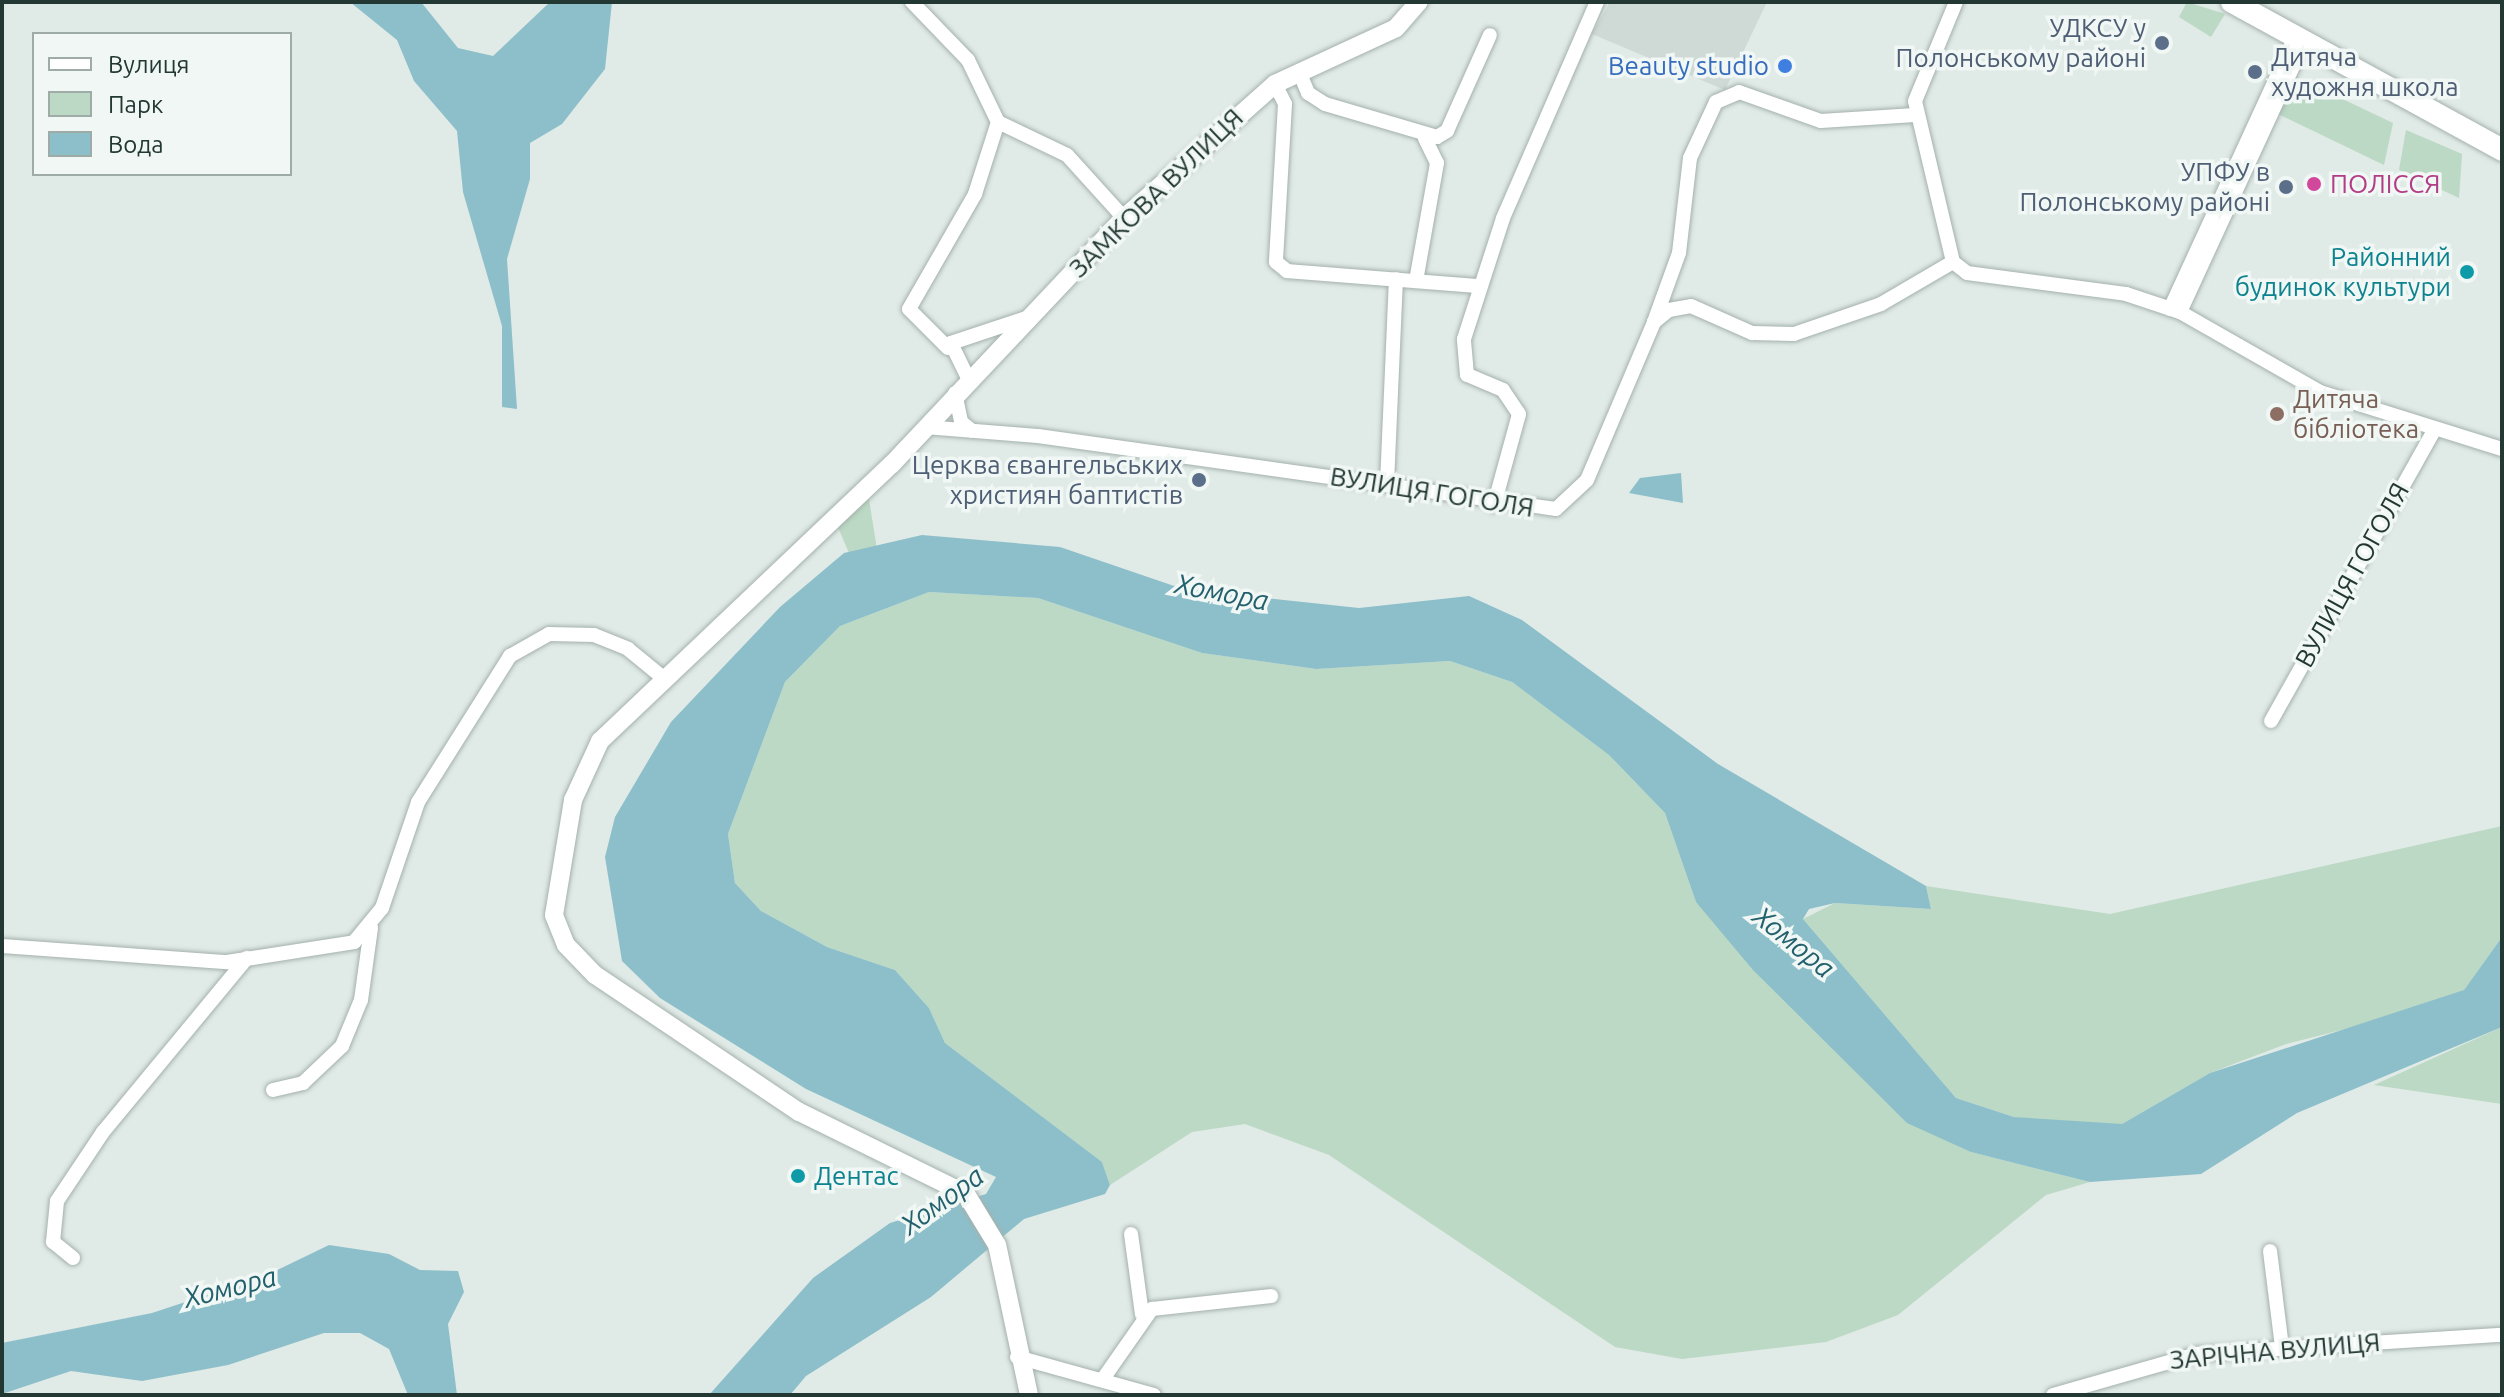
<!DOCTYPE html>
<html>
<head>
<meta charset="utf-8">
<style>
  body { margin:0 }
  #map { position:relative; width:2504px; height:1397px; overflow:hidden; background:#e0eae6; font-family:Ubuntu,sans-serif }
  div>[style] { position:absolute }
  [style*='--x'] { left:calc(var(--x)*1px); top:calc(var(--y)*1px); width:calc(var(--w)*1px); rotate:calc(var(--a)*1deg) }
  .built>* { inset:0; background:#cfd9d5 }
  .green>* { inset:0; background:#bbd9c4 }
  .water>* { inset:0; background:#8dbfca }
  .roads { filter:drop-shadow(0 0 2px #a4b1ad) drop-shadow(0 0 2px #a4b1ad) }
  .minor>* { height:14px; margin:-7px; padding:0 7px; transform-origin:7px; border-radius:7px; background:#fff }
  .tertiary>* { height:18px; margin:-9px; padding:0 9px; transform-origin:9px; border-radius:9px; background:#fff }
  .secondary>* { height:22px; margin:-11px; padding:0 11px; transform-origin:11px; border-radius:11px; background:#fff }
  .dots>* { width:22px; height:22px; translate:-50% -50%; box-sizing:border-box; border:4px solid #f0f7f4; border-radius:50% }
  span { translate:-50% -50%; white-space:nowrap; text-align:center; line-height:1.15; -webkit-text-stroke:7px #f0f7f4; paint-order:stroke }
  .service-label { font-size:26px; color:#4e5e75 }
  .right { translate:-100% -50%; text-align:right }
  .left { translate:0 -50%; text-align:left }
  .shop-label { font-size:26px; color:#366cbe }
  .hotel-label { font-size:26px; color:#b23c85 }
  .street-label { font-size:26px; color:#233833 }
  .culture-label { font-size:26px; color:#0d838f }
  .education-label { font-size:26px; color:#785e54 }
  .water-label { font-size:28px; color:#23606e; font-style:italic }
  .frame { position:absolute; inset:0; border:4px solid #233833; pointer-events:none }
  .legend { position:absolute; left:32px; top:32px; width:260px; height:144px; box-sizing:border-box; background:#f0f7f4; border:2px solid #9eaba7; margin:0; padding:10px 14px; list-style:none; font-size:24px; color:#233833 }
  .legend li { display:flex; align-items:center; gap:16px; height:40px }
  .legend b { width:40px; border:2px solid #9eaba7 }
</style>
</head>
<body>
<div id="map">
  <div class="built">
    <i style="clip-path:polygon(1610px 2px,1767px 2px,1725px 90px,1592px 34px)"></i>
  </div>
  <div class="green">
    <i style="clip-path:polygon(2187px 2px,2225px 14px,2211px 37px,2179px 17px)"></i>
    <i style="clip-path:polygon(2288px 73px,2393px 123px,2384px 165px,2270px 110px)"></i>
    <i style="clip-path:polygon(2406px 130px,2462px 154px,2459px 198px,2399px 170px)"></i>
    <i style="clip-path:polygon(869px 499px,878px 556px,852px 560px,837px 525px)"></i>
    <i style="clip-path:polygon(929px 592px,1038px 598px,1202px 653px,1316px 669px,1450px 661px,1512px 682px,1609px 755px,1665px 813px,1696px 902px,1971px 1152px,2090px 1182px,2046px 1195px,1898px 1315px,1826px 1342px,1682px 1359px,1615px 1347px,1329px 1155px,1245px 1124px,1192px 1132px,1110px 1185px,1102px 1162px,945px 1043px,929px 1008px,895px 970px,827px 947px,761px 911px,735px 883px,728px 834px,785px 682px,840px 626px)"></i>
    <i style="clip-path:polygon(2502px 826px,2502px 937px,2464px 990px,2425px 1009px,2286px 1044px,2210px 1073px,2122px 1124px,2096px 1128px,2014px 1117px,1956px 1098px,1803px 919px,1835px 903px,1931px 909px,1926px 886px,2110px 914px)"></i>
    <i style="clip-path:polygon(2502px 1027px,2502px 1104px,2374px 1085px)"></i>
  </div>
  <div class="water">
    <i style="clip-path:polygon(350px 2px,421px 2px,458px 48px,493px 56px,550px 2px,612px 2px,605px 69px,562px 124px,530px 143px,530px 179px,507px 259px,517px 409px,502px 407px,502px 326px,463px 192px,457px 131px,414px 81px,397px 40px)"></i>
    <i style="clip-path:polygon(1681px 473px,1683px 503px,1629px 493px,1640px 478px)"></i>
    <i style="clip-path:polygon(922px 535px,1060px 547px,1183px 589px,1359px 608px,1469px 596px,1522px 620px,1718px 764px,1926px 886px,1931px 909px,1835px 903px,1809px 909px,1803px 919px,1956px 1098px,2014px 1117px,2122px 1124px,2210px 1073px,2464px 990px,2502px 937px,2502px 1027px,2297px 1113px,2201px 1174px,2090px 1182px,1971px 1152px,1907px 1123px,1753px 970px,1696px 902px,1665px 813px,1609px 755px,1512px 682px,1450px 661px,1316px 669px,1202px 653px,1038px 598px,929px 592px,840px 626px,785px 682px,728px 834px,735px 883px,761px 911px,827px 947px,895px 970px,929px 1008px,945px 1043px,1102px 1162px,1110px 1185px,1105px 1194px,1024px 1219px,931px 1297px,806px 1376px,790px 1395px,709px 1395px,813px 1278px,890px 1223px,986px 1194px,996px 1177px,806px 1089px,660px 998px,622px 961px,605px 857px,615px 817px,671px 722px,780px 607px,844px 553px)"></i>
    <i style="clip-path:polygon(329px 1245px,389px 1254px,420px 1270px,458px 1271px,464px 1292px,448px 1324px,457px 1395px,408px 1395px,389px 1349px,360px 1333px,324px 1333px,228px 1365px,142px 1381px,71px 1371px,2px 1394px,2px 1343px,152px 1313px,267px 1275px)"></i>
  </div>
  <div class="roads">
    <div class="minor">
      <i style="--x:912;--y:2;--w:81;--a:46"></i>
      <i style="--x:968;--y:60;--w:69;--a:64.2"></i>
      <i style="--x:998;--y:122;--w:76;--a:25.6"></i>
      <i style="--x:1067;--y:155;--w:85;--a:47.9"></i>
      <i style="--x:1300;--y:74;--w:21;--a:67"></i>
      <i style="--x:1308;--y:93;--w:20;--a:33"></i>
      <i style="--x:1325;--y:104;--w:117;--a:16.4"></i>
      <i style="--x:1437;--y:137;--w:12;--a:-31"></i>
      <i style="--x:1447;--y:131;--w:105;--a:-65.9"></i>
      <i style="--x:1275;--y:84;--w:22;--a:63"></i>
      <i style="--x:1285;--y:104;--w:158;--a:93.3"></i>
      <i style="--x:1276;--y:262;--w:14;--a:39"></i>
      <i style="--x:1287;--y:271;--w:193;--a:4.5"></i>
      <i style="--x:1953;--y:262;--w:18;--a:38"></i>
      <i style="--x:1967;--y:273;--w:160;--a:7.5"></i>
      <i style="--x:2126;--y:294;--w:57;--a:18.4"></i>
      <i style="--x:2180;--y:312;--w:161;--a:29.7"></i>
      <i style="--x:2320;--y:392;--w:191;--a:17.4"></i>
      <i style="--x:1953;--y:262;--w:165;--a:-103.3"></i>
      <i style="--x:1915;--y:101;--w:107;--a:-67.5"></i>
      <i style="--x:1416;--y:281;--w:120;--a:-79.9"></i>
      <i style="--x:1437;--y:163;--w:28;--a:-116"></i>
      <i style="--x:2170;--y:309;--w:295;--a:-65.3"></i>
      <i style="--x:2180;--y:312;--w:292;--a:-65.3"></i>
      <i style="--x:1654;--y:322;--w:73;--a:-70.1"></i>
      <i style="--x:1679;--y:253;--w:96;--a:-83.4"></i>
      <i style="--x:1690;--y:158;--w:62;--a:-65.1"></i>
      <i style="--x:1716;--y:102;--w:25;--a:-23"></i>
      <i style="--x:1739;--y:92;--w:87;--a:19.5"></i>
      <i style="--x:1821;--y:121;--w:94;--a:-3.7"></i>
      <i style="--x:948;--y:348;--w:55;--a:-135"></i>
      <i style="--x:909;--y:309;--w:133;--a:-60.1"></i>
      <i style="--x:975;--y:194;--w:76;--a:-72.3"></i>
      <i style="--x:968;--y:378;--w:39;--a:-116"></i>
      <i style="--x:951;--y:343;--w:82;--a:-18.4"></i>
      <i style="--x:955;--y:393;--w:30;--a:78"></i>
      <i style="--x:961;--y:422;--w:14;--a:39"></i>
      <i style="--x:925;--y:427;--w:113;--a:4.6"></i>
      <i style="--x:1038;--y:436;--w:523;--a:8.02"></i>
      <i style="--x:1556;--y:509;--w:42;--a:-43.1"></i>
      <i style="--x:1587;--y:480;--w:172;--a:-67"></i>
      <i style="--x:1654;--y:322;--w:19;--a:-39"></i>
      <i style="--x:1669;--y:310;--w:22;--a:-10"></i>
      <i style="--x:1691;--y:306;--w:67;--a:23.9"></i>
      <i style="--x:1752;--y:333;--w:42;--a:1.4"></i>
      <i style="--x:1794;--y:334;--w:92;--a:-19"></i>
      <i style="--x:1881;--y:304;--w:83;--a:-30.3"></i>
      <i style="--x:1387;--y:484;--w:205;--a:-87.5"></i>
      <i style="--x:1494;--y:505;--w:94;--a:-74.6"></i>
      <i style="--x:1519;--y:414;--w:29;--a:-124"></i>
      <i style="--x:1503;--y:390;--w:39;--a:-157"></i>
      <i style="--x:1467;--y:375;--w:36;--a:-95"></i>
      <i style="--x:1464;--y:339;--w:127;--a:-72.1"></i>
      <i style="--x:1503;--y:218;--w:236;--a:-66.5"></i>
      <i style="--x:2271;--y:721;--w:335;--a:-60.7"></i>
      <i style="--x:2;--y:946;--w:226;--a:4.1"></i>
      <i style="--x:227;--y:962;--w:129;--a:-8.9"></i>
      <i style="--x:354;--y:942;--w:44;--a:-50.5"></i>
      <i style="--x:382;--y:908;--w:112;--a:-71.2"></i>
      <i style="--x:418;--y:802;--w:173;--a:-57.8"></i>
      <i style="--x:510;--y:656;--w:45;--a:-29.4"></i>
      <i style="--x:549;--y:634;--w:45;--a:1.3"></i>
      <i style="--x:594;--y:635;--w:37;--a:22"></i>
      <i style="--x:628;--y:649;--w:43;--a:39.3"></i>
      <i style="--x:273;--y:1090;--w:31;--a:-13"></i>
      <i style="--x:303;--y:1083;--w:54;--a:-43.5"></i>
      <i style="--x:342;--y:1046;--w:50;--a:-67.6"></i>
      <i style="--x:361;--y:1000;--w:73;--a:-82.1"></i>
      <i style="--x:1131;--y:1234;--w:81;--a:82.2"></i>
      <i style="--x:2270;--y:1251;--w:97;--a:82.9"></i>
      <i style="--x:73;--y:1258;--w:26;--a:-141"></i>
      <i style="--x:53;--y:1242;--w:41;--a:-84.4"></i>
      <i style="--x:57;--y:1201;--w:83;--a:-56.3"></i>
      <i style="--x:103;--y:1132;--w:226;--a:-50.4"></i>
      <i style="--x:1017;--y:1357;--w:142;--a:15.5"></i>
      <i style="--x:1105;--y:1376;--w:82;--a:-55"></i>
      <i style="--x:1152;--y:1309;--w:120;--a:-6.2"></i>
      <i style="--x:2053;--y:1395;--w:150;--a:-15.9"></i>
      <i style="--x:2197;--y:1354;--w:306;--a:-3.6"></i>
    </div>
    <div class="tertiary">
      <i style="--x:1029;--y:1395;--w:153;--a:-102"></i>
      <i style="--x:997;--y:1245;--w:60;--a:-121.3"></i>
      <i style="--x:966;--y:1194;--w:186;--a:-153.8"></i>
      <i style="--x:799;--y:1112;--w:246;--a:-146.1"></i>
      <i style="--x:595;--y:975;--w:42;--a:-134"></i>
      <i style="--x:566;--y:945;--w:32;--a:-112"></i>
      <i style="--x:554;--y:915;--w:117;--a:-80.6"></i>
      <i style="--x:573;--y:800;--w:65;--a:-65.4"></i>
      <i style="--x:600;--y:741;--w:402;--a:-43.5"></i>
      <i style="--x:892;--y:464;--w:338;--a:-46.7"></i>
      <i style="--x:1124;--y:218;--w:202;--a:-41.6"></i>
      <i style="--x:1275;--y:84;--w:133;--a:-24.8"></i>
      <i style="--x:1396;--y:28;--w:35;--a:-49"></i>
    </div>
    <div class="secondary">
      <i style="--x:2232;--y:2;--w:308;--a:28.7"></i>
    </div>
  </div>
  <div class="dots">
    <i style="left:2162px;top:43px;background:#5c6f8a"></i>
    <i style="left:1785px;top:66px;background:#3f7fe0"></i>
    <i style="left:2255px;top:72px;background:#5c6f8a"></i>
    <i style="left:2314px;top:184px;background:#d1479c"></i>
    <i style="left:2286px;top:187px;background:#5c6f8a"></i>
    <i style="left:2467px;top:272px;background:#0f9aa8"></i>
    <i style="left:2277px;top:414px;background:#8d6e63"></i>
    <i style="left:1199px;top:480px;background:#5c6f8a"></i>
    <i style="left:798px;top:1176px;background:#0f9aa8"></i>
  </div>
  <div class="service-label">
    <span class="right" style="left:2146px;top:43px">УДКСУ у<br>Полонському районi</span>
    <span class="left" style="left:2271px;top:72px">Дитяча<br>художня школа</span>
    <span class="right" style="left:2270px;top:187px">УПФУ в<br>Полонському районі</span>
    <span class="right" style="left:1183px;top:480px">Церква євангельських<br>християн баптистів</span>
  </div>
  <div class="shop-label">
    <span class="right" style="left:1769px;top:66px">Beauty studio</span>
  </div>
  <div class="hotel-label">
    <span class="left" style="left:2330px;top:184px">ПОЛІССЯ</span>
  </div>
  <div class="street-label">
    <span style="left:1156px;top:193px;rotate:-44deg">ЗАМКОВА ВУЛИЦЯ</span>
    <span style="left:1432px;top:492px;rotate:9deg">ВУЛИЦЯ ГОГОЛЯ</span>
    <span style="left:2352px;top:575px;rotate:-61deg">ВУЛИЦЯ ГОГОЛЯ</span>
    <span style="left:2275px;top:1351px;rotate:-5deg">ЗАРІЧНА ВУЛИЦЯ</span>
  </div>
  <div class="culture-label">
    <span class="right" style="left:2451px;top:272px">Районний<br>будинок культури</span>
    <span class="left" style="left:814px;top:1176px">Дентас</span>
  </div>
  <div class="education-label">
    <span class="left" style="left:2293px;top:414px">Дитяча<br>бібліотека</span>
  </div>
  <div class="water-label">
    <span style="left:1222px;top:592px;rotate:11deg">Хомора</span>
    <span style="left:1794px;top:942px;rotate:39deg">Хомора</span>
    <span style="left:942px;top:1200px;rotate:-36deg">Хомора</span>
    <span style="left:230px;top:1287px;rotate:-14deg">Хомора</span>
  </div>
  <div class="frame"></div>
  <ul class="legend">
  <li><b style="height:10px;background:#fff"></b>Вулиця</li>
  <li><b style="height:22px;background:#bbd9c4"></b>Парк</li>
  <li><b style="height:22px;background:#8dbfca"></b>Вода</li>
  </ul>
</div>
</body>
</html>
